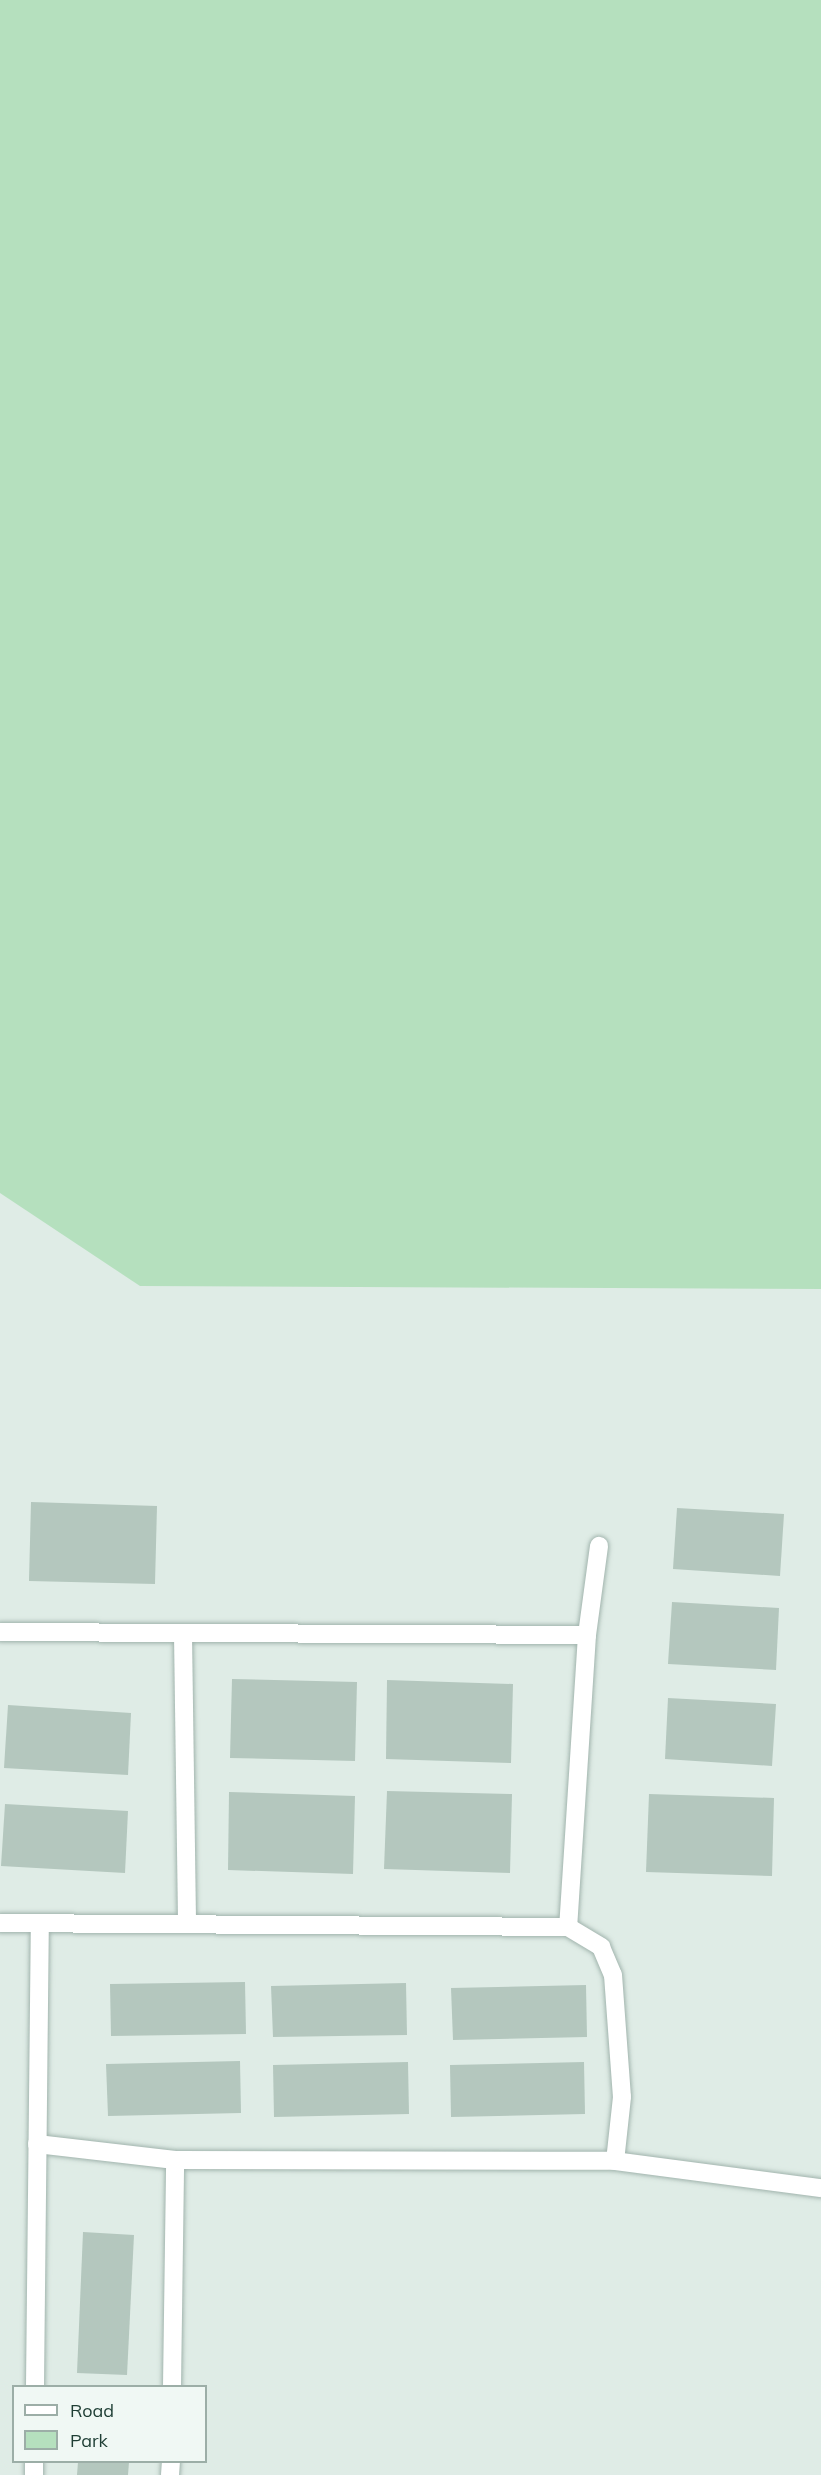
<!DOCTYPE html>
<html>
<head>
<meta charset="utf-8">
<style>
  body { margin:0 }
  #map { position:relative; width:821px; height:2475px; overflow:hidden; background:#dfece6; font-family:Mulish,sans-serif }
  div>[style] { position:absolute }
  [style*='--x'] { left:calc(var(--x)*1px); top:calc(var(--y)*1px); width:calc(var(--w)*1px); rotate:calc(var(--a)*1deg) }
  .green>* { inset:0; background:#b5e0be }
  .building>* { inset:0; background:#b4c7be }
  .roads { filter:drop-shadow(0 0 2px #a1b4ad) drop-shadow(0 0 2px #a1b4ad) }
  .street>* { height:18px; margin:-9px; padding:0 9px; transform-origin:9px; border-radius:9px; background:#fff }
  span { translate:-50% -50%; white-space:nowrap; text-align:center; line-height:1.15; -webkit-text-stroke:4.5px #f0f8f4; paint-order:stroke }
  .legend { position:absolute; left:12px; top:2385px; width:195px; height:78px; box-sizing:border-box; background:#f0f8f4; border:2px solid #9caea7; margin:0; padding:8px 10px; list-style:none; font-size:18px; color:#1e3e34 }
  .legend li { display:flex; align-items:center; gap:12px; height:30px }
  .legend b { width:30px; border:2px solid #9caea7 }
</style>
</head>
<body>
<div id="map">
  <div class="green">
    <i style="clip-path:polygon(0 0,821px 0,821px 1289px,140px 1286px,0 1193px)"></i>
  </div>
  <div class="building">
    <i style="clip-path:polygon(31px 1502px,157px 1506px,155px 1584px,29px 1581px)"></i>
    <i style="clip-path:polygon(677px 1508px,784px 1514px,780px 1576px,673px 1569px)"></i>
    <i style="clip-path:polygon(672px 1602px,779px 1608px,776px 1670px,668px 1664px)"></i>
    <i style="clip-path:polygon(232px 1679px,357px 1682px,355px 1761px,230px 1758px)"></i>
    <i style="clip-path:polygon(387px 1680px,513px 1684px,511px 1763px,386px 1759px)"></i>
    <i style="clip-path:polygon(668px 1698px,776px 1704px,772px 1766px,665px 1759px)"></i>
    <i style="clip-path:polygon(8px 1705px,131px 1713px,128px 1775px,4px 1768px)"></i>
    <i style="clip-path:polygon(387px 1791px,512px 1794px,510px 1873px,384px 1869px)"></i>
    <i style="clip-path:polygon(229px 1792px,355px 1796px,353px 1874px,228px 1870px)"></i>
    <i style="clip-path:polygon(649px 1794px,774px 1798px,772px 1876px,646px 1872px)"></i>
    <i style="clip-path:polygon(5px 1804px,128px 1811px,125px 1873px,1px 1866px)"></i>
    <i style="clip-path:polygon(245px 1982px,246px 2034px,111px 2036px,110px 1984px)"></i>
    <i style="clip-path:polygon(406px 1983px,407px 2035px,273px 2037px,271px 1986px)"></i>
    <i style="clip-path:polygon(586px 1985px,587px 2037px,453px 2040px,451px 1988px)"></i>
    <i style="clip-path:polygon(240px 2061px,241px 2113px,108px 2116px,106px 2064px)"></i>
    <i style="clip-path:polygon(408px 2062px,409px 2114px,274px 2117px,273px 2065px)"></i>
    <i style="clip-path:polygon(584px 2062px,585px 2114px,451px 2117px,450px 2065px)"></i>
    <i style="clip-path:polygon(83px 2232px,134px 2235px,127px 2375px,77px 2373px)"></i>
    <i style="clip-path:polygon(78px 2462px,129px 2462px,128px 2475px,77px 2475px)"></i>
  </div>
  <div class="roads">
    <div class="street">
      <i style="--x:0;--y:1632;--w:587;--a:0.29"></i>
      <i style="--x:587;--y:1635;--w:293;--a:93.7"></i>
      <i style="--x:183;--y:1634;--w:288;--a:89.2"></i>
      <i style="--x:587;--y:1635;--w:90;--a:-82.3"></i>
      <i style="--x:0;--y:1923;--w:568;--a:0.4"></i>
      <i style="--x:568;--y:1927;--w:39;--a:31"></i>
      <i style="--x:601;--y:1947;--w:30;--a:67"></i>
      <i style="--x:613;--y:1975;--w:122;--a:85.8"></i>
      <i style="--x:622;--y:2097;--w:64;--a:96.2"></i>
      <i style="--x:615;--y:2161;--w:208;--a:7.5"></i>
      <i style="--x:37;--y:2144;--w:139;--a:6.6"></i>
      <i style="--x:175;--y:2160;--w:440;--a:0.1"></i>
      <i style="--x:35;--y:2386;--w:462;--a:-89.4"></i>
      <i style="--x:172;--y:2386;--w:226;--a:-89.2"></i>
      <i style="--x:34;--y:2475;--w:13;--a:-90"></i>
      <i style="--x:170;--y:2475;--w:13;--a:-86"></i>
    </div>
  </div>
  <ul class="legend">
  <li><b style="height:8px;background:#fff"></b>Road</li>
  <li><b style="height:16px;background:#b5e0be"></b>Park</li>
  </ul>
</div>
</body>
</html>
